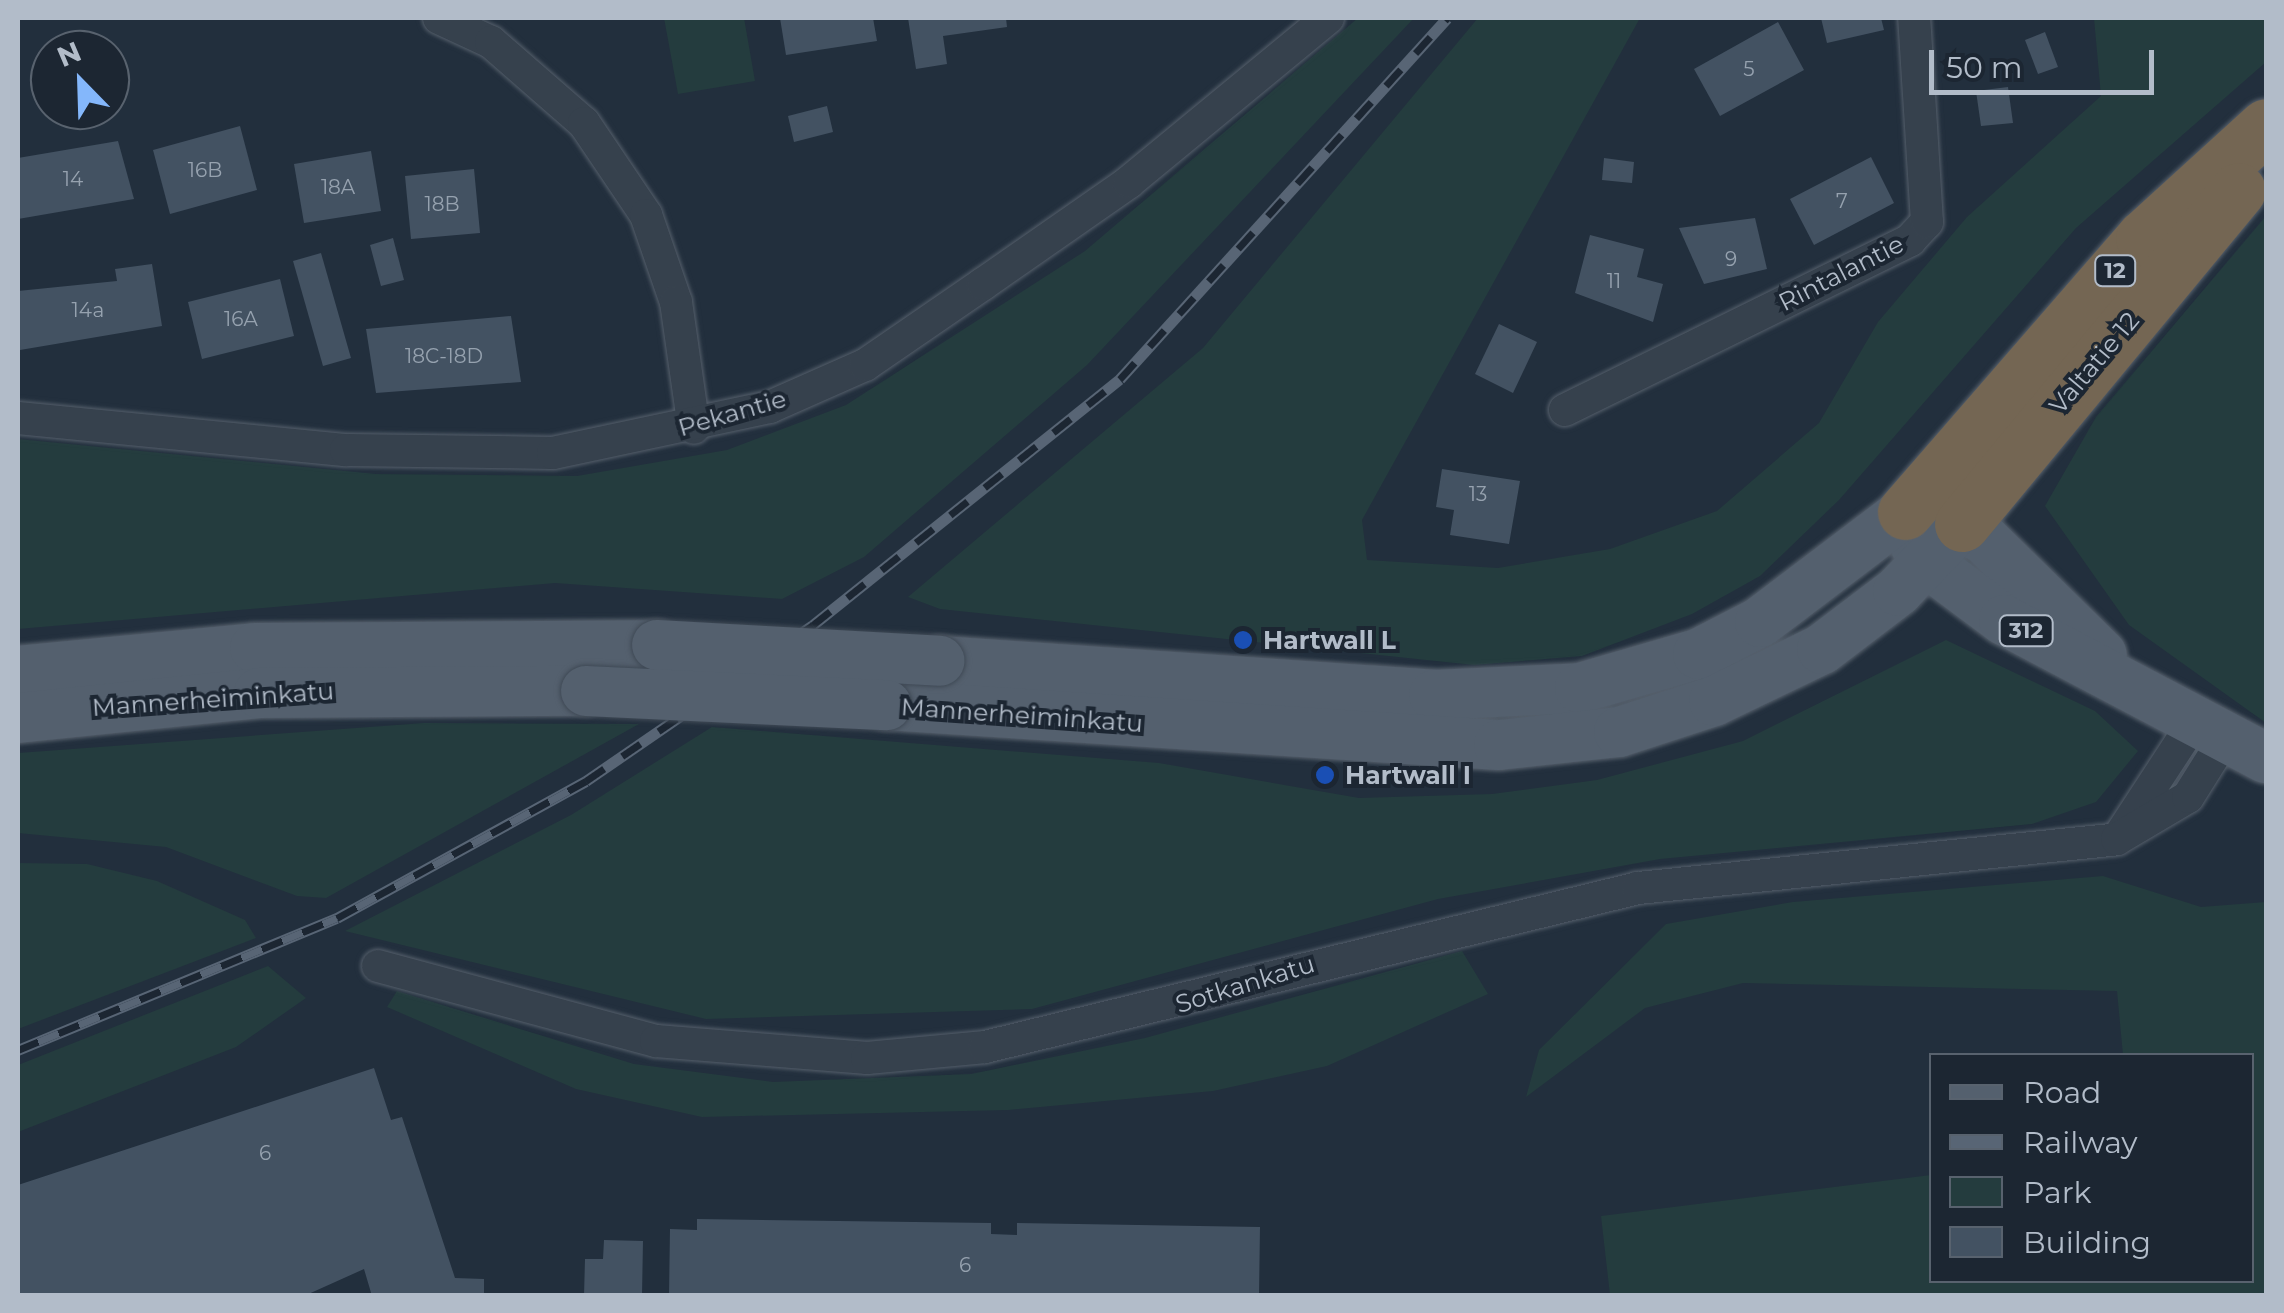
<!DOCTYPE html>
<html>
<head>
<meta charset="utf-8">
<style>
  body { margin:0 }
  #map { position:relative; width:2284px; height:1313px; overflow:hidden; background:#222f3d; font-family:Montserrat,sans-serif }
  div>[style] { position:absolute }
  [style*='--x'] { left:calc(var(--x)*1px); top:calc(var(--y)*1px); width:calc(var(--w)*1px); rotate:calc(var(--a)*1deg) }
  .green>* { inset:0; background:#243c3e }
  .building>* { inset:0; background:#435262 }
  .roads { filter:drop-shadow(0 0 2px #555f6b) drop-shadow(0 0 2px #555f6b) }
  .street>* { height:32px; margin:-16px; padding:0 16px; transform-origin:16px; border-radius:16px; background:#36414d }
  .primary>* { height:50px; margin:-25px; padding:0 25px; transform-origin:25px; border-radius:25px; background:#54606e }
  .highway>* { height:55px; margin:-27.5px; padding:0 27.5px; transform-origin:27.5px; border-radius:27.5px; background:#746653 }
  .rail>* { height:11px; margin-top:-5.5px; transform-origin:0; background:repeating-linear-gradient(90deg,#1c2632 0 22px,#586575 0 44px); box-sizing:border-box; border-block:2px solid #586575 }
  .bridges { filter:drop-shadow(0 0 2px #404a56) drop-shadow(0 0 2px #404a56) }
  .primary-bridge>* { height:50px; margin:-25px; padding:0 25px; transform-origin:25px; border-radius:25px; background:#54606e }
  .dots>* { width:28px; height:28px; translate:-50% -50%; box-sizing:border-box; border:5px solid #1c2632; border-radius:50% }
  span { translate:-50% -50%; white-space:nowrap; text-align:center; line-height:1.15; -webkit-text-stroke:8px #1c2632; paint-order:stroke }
  .number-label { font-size:20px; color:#96a2af }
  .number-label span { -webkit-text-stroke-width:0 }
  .shield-label span { padding:2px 8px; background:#1c2632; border:2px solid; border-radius:8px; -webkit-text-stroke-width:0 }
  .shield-label { font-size:22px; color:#b2bcc9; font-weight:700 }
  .street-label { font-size:25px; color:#b2bcc9 }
  .poi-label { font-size:25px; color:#b2bcc9; font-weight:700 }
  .left { translate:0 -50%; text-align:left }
  .frame { position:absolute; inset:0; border:20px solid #b2bcc9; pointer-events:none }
  .legend { position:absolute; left:1929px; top:1053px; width:325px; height:230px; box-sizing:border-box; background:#1c2632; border:2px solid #58626e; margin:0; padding:12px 18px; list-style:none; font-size:30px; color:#b2bcc9 }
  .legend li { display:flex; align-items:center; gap:20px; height:50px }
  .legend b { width:50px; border:2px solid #58626e }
  .north { position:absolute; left:30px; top:30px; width:100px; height:100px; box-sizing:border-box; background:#1c2632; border:2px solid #58626e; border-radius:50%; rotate:337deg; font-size:28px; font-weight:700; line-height:40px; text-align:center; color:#b2bcc9 }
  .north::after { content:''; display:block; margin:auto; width:35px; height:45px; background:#84b7fb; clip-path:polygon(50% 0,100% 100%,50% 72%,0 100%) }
  .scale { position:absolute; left:1929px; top:50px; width:225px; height:45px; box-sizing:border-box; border:5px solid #b2bcc9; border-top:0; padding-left:12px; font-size:30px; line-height:35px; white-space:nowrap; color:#b2bcc9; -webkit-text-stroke:8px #1c2632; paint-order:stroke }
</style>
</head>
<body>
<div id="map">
  <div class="green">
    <i style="clip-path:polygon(664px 18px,744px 18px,755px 81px,678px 94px)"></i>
    <i style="clip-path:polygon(1358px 18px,1414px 18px,1087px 365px,864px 557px,782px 599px,555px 583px,18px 629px,18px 439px,376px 474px,577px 476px,727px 450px,846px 405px,1085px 251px)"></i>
    <i style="clip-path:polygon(1478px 18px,1640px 18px,1362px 520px,1367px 560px,1498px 568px,1610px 549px,1717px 511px,1819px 423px,1878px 322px,1967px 217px,2101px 96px,2094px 18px,2266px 18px,2266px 62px,2076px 228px,1839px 500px,1760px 576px,1692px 614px,1582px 656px,1474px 665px,940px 609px,908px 597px,1203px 348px)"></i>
    <i style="clip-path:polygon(2266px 216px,2266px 723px,2129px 625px,2045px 506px,2096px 417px)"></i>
    <i style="clip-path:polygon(1946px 640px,2095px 711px,2138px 751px,2096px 802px,2032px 824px,1660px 859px,1438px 899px,1032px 1009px,706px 1019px,345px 931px,571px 815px,712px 727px,1159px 763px,1359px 798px,1492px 794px,1597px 780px,1743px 741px)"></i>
    <i style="clip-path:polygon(424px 723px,639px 724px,326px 898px,297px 896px,166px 847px,18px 833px,18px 753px)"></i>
    <i style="clip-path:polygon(18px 863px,87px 864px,157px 881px,245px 920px,256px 938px,18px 1029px)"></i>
    <i style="clip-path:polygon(2103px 876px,2201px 907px,2266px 902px,2266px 1295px,1610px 1295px,1601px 1216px,1931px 1175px,1932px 1280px,2252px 1280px,2252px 1056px,2123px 1055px,2117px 991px,1743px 983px,1645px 1008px,1526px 1097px,1539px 1050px,1666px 924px,1793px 902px)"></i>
    <i style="clip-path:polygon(1462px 951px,1488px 994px,1327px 1066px,1213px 1091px,1008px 1110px,702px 1117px,576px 1089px,387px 1007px,397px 991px,634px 1064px,773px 1082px,971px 1074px,1145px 1038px)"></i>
    <i style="clip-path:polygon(268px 966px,306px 998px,236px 1047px,18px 1132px,18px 1065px)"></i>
  </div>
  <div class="building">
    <i style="clip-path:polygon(780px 18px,873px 18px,877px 41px,786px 55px)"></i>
    <i style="clip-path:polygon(908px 18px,1006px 18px,1007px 27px,943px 36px,947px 64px,916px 69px)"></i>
    <i style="clip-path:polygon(1821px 18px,1881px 18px,1884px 30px,1827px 43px)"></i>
    <i style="clip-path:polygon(1778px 22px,1804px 70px,1720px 116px,1694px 69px)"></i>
    <i style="clip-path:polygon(2045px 32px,2058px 67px,2038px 74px,2025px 40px)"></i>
    <i style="clip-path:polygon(2008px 87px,2013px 123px,1981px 126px,1976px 91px)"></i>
    <i style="clip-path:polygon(827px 106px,833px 132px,794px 142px,788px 116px)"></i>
    <i style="clip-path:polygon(240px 126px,257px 190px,170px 214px,153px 150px)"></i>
    <i style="clip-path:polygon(118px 141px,134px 199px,18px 219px,18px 158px)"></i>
    <i style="clip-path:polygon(371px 151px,381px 211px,304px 223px,294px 164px)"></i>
    <i style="clip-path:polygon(1871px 157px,1894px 203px,1814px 245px,1790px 199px)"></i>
    <i style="clip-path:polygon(1604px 158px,1634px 162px,1632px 183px,1602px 180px)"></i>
    <i style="clip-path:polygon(474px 169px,480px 233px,411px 239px,405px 176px)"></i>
    <i style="clip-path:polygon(1755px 218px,1767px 269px,1704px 284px,1679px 228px)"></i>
    <i style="clip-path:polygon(1590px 235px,1644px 249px,1637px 277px,1663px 284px,1653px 322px,1575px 293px)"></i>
    <i style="clip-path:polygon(393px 238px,404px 280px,381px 286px,370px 245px)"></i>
    <i style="clip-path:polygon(321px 253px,351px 358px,323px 366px,293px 261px)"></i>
    <i style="clip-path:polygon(152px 264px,162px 326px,20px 350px,18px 291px,117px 281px,115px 269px)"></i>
    <i style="clip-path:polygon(280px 279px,294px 336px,202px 359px,188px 302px)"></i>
    <i style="clip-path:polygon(511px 316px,521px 382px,376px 393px,366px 329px)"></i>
    <i style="clip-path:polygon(1499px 324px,1537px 342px,1513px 393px,1475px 374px)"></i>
    <i style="clip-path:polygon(1442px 469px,1520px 481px,1509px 544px,1450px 535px,1454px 510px,1436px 507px)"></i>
    <i style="clip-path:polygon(374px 1068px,391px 1120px,402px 1117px,455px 1278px,484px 1279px,484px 1296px,372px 1296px,364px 1269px,304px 1296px,18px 1296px,18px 1185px)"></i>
    <i style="clip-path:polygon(697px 1219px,991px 1223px,991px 1234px,1017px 1235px,1017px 1223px,1260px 1227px,1259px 1296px,669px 1296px,670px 1229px,697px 1230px)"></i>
    <i style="clip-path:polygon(604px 1240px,643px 1241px,642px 1296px,584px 1296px,585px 1259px,603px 1259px)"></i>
  </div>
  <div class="roads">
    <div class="street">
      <i style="--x:439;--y:18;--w:57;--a:24.8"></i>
      <i style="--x:491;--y:42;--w:123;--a:41.1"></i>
      <i style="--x:584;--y:123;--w:111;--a:56"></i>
      <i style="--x:646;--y:215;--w:92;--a:71"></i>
      <i style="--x:676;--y:302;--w:127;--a:81.9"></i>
      <i style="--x:1565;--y:410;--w:385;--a:-26.2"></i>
      <i style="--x:1910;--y:240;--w:25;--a:-47"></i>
      <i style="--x:1927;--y:222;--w:204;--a:-93.6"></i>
      <i style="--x:18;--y:418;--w:330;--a:5.6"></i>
      <i style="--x:346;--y:450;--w:207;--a:0.8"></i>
      <i style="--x:553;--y:453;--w:222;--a:-12"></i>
      <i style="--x:770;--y:407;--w:104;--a:-23.9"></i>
      <i style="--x:865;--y:365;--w:143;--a:-34.5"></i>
      <i style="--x:983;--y:284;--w:178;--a:-34.9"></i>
      <i style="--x:1129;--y:182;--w:258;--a:-39.5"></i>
      <i style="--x:2120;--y:835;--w:135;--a:-56.8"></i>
      <i style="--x:378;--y:966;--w:288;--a:15.1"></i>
      <i style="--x:656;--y:1041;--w:212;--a:4.6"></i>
      <i style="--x:867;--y:1058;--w:119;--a:-5.3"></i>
      <i style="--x:985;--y:1047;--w:672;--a:-13.68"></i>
      <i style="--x:1638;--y:888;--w:481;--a:-5.8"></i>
      <i style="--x:2117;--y:839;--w:82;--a:-30.6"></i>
      <i style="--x:2188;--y:797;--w:70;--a:-57.9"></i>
    </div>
    <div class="primary">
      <i style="--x:1931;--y:514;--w:59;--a:25.3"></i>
      <i style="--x:1984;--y:539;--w:165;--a:44.5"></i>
      <i style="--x:1910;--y:536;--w:29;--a:59"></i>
      <i style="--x:1925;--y:561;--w:99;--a:36.8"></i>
      <i style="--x:2004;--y:620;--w:296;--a:27.8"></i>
      <i style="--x:940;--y:661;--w:495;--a:3.9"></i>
      <i style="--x:1434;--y:695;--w:146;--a:-2.7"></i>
      <i style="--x:1580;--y:688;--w:123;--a:-16.1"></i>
      <i style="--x:1698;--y:654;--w:70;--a:-27.3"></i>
      <i style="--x:1760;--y:622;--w:182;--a:-37.2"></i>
      <i style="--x:18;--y:671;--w:238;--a:-5.5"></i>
      <i style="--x:255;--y:648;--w:402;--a:-0.4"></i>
      <i style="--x:887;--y:705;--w:613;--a:3.74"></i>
      <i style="--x:1499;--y:745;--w:121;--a:-6.2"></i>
      <i style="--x:1619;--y:732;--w:100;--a:-18.1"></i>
      <i style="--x:1714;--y:701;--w:120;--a:-25.7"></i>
      <i style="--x:1822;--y:649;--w:96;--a:-37.3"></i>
      <i style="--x:1898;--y:591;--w:93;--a:-46.3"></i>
      <i style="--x:18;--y:718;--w:242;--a:-5.9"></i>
      <i style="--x:259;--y:693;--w:327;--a:-0.4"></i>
    </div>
    <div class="highway">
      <i style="--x:1905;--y:512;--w:363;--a:-49"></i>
      <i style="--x:2143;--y:238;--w:166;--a:-42.3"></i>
      <i style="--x:1962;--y:524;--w:433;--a:-50.4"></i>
    </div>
  </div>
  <div class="rail">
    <i style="--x:18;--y:1050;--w:345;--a:-22.5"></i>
    <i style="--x:337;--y:918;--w:284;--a:-28.8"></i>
    <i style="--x:586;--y:781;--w:275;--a:-34.5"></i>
    <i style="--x:813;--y:625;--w:393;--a:-38.7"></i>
    <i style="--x:1120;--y:379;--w:487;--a:-47.8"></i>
  </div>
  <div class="bridges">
    <div class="primary-bridge">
      <i style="--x:657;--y:645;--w:283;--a:3.2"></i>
      <i style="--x:586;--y:691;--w:301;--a:2.7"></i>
    </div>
  </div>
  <div class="dots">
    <i style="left:1243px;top:640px;background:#1a4fb4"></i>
    <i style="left:1325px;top:775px;background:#1a4fb4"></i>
  </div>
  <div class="number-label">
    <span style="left:1749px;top:69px">5</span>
    <span style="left:205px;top:170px">16B</span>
    <span style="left:73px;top:179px">14</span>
    <span style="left:338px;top:187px">18A</span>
    <span style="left:1842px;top:201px">7</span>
    <span style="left:442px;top:204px">18B</span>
    <span style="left:1731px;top:259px">9</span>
    <span style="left:1614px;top:281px">11</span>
    <span style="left:88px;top:310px">14a</span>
    <span style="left:241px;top:319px">16A</span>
    <span style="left:444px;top:356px">18C-18D</span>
    <span style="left:1478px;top:494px">13</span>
    <span style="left:265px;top:1153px">6</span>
    <span style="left:965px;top:1265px">6</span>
  </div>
  <div class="shield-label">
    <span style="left:2115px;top:271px">12</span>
    <span style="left:2026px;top:631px">312</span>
  </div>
  <div class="street-label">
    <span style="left:1841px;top:273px;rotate:-27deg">Rintalantie</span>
    <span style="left:2094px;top:363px;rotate:-50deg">Valtatie 12</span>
    <span style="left:732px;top:413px;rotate:-16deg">Pekantie</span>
    <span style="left:213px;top:699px;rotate:-4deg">Mannerheiminkatu</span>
    <span style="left:1022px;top:715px;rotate:4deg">Mannerheiminkatu</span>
    <span style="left:1245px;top:984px;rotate:-17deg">Sotkankatu</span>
  </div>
  <div class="poi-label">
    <span class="left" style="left:1263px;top:640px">Hartwall L</span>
    <span class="left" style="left:1345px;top:775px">Hartwall I</span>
  </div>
  <div class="frame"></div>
  <ul class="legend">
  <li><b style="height:12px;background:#54606e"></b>Road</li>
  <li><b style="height:12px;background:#586575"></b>Railway</li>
  <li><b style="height:28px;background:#243c3e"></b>Park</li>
  <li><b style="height:28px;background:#435262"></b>Building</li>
  </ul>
  <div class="north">N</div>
  <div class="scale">50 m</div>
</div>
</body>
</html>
